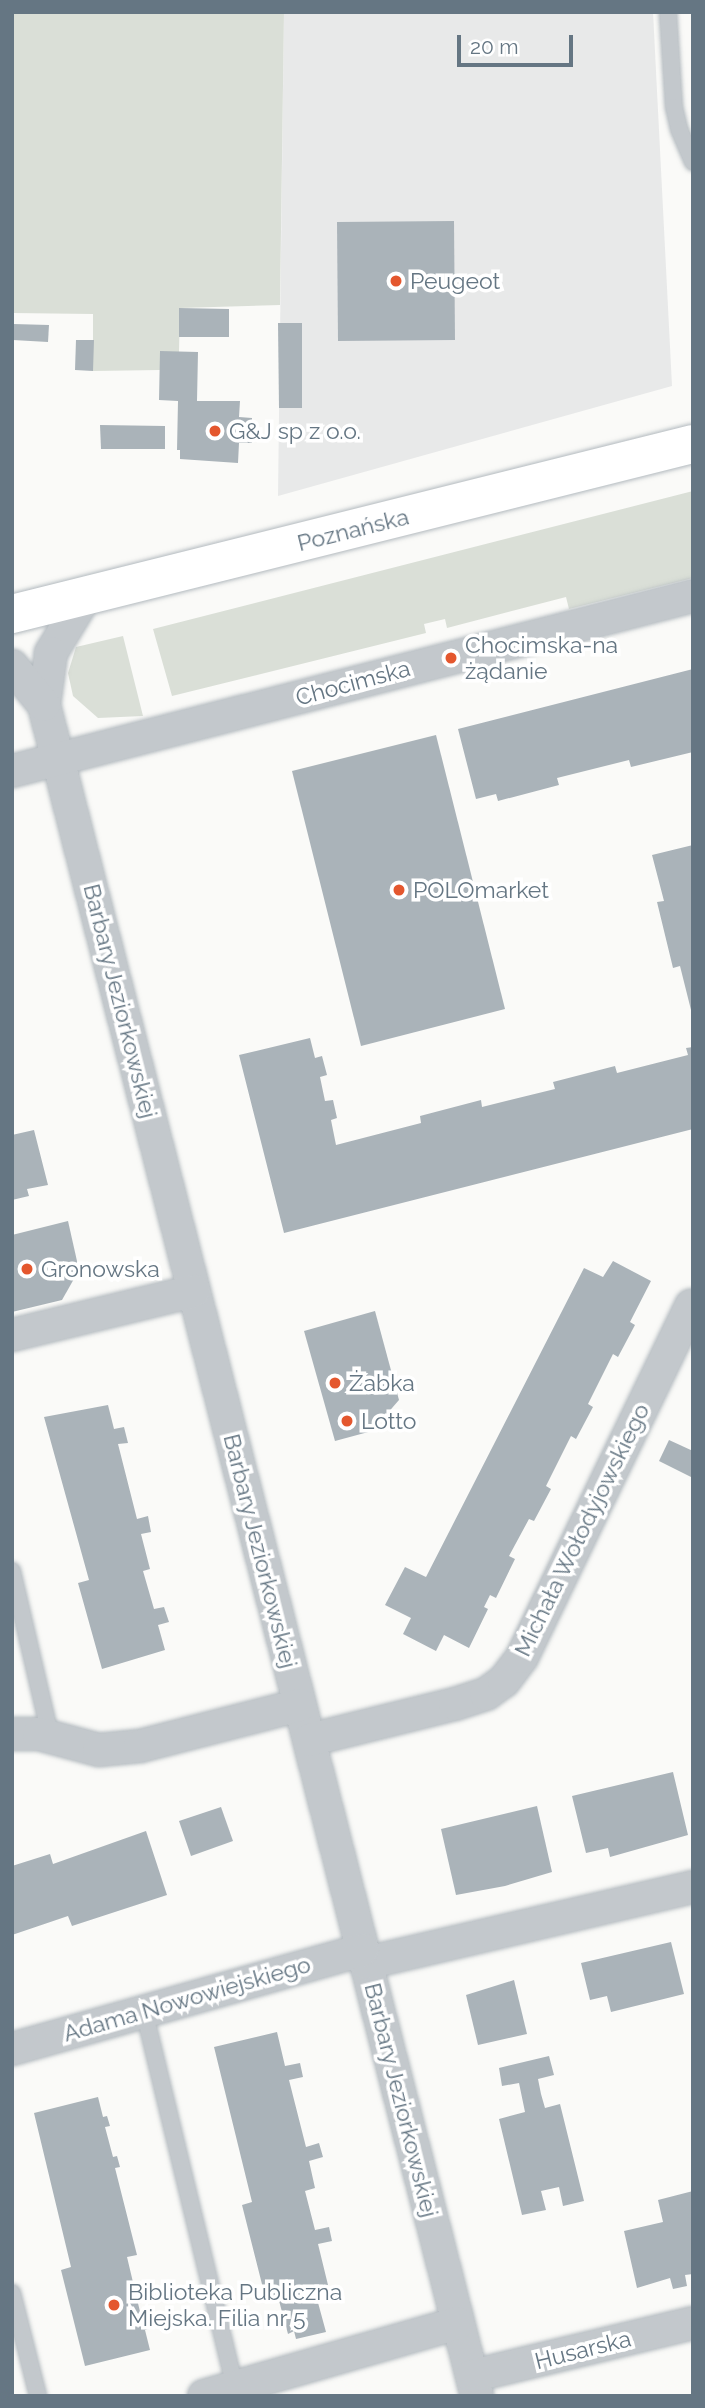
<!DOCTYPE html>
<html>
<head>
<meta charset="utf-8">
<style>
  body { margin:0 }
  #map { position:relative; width:705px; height:2408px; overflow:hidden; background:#fafaf8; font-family:Raleway,sans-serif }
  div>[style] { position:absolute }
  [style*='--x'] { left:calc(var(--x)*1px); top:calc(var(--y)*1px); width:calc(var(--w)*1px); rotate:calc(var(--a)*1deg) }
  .built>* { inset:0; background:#e8e9e9 }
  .green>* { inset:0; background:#dadfd7 }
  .building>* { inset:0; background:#aab3b9 }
  .roads { filter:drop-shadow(0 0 2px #b3babf) drop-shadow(0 0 2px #b3babf) }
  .lane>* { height:16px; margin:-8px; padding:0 8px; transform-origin:8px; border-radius:8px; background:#c3c8cc }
  .street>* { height:32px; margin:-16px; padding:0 16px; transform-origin:16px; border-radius:16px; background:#c3c8cc }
  .secondary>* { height:38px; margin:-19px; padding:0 19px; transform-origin:19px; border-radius:19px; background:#fff }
  .dots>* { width:19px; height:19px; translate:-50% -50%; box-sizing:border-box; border:4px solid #fff; border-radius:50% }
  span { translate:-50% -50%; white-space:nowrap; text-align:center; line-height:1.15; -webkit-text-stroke:7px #fff; paint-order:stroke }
  .poi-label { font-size:23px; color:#657683 }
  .left { translate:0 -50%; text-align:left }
  .street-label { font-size:23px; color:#657683 }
  .frame { position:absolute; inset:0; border:14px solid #657683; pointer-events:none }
  .scale { position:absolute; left:457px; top:35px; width:116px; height:32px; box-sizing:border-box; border:4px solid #657683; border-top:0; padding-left:9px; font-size:21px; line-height:24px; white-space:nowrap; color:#657683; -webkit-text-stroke:5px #fff; paint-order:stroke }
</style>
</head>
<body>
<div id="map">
  <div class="built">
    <i style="clip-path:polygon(284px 12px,653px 12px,672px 386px,278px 496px)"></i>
  </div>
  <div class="green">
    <i style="clip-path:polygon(12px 12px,284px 12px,280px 305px,180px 308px,179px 352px,160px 370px,93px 371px,93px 314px,12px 313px)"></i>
    <i style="clip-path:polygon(693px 491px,693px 578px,569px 609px,566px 597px,447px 628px,445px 619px,424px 624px,426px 633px,172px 696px,153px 629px)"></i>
    <i style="clip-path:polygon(123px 636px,143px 716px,98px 718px,73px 696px,68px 673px,76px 647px)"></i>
  </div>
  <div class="building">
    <i style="clip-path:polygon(454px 221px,455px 340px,338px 341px,337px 222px)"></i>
    <i style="clip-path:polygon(179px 308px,229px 309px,229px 337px,179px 337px)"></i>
    <i style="clip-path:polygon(278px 323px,302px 323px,302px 408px,279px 408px)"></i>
    <i style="clip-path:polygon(13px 324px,49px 325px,48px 342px,13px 340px)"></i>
    <i style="clip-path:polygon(76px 340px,94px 340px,93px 371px,75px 370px)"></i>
    <i style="clip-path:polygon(160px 351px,198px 352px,197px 401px,240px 401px,239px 417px,252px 418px,252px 443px,239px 443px,238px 463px,180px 459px,180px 450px,177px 450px,178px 401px,159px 400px)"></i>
    <i style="clip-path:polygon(100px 425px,165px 426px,165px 449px,101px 449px)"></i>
    <i style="clip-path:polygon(693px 669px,693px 752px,631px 767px,629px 760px,557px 778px,559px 785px,498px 801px,496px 794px,476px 799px,458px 729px)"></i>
    <i style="clip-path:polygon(436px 735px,505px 1009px,361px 1046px,292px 771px)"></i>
    <i style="clip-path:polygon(693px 845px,693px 1013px,692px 1014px,680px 966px,673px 968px,657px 902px,664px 901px,652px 855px)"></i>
    <i style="clip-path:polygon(310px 1038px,315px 1058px,322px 1056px,327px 1075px,320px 1077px,325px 1101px,333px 1100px,337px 1118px,331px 1120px,336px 1145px,421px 1123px,420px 1116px,481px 1100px,482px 1107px,555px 1089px,553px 1082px,615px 1066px,617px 1073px,688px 1055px,686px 1048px,693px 1047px,693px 1129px,284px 1233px,239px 1055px)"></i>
    <i style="clip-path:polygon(34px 1130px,48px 1185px,27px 1189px,29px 1196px,12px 1200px,12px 1135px)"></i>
    <i style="clip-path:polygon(68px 1221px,79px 1270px,62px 1300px,12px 1312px,12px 1235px)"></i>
    <i style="clip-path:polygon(613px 1261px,651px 1281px,630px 1322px,635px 1325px,618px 1357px,613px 1354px,588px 1404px,593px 1407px,576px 1439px,571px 1436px,546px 1486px,551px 1489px,534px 1521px,529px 1519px,509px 1556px,515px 1559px,496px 1598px,490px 1595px,484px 1607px,488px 1609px,469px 1648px,444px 1635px,436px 1651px,403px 1634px,411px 1618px,385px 1605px,405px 1567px,426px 1577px,584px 1268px,603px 1277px)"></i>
    <i style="clip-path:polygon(375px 1311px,399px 1400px,372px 1431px,335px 1441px,304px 1331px)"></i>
    <i style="clip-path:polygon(108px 1405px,114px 1429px,124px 1427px,128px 1443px,118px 1444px,137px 1519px,148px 1516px,151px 1532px,141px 1534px,150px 1569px,143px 1571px,154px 1609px,164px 1607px,169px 1622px,158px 1625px,165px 1650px,102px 1669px,78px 1583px,89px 1580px,44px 1417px)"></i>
    <i style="clip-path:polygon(669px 1440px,693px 1451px,693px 1478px,659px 1461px)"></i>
    <i style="clip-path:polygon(673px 1772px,688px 1835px,610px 1857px,608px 1848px,586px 1853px,572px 1796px)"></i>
    <i style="clip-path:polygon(537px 1806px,552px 1872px,505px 1886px,456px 1895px,441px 1829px)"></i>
    <i style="clip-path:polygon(221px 1807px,233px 1841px,191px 1856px,179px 1821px)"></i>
    <i style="clip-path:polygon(146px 1831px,167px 1895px,72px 1926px,68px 1916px,12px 1935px,12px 1866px,50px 1854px,53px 1864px)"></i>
    <i style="clip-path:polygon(671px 1942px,684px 1994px,611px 2012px,607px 1996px,590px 2000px,581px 1963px)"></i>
    <i style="clip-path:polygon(514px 1980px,527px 2034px,478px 2045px,466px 1995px)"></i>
    <i style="clip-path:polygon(277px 2032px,285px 2066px,300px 2063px,303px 2077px,289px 2080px,306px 2147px,319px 2143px,323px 2157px,309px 2161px,315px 2188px,305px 2191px,315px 2230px,329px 2227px,332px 2241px,318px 2244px,328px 2285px,314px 2288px,326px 2332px,296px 2339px,294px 2331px,288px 2334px,278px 2297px,266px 2300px,242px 2205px,252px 2202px,214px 2047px)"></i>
    <i style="clip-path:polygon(549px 2056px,554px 2075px,538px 2079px,541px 2094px,545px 2108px,560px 2104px,584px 2201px,563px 2206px,559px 2187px,541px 2191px,546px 2210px,522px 2215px,499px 2119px,525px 2112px,519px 2083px,502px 2086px,499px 2068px)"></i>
    <i style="clip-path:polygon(98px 2097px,103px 2117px,107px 2116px,110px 2126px,105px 2127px,113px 2157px,117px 2156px,120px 2167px,115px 2168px,137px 2255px,127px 2257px,142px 2320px,147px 2319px,150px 2329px,145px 2330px,150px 2350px,85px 2366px,61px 2270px,71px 2267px,34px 2113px)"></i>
    <i style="clip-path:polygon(693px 2191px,693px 2274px,685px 2275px,687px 2286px,673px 2289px,670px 2278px,637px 2288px,624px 2231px,663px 2222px,658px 2200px)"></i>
  </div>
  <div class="roads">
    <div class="lane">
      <i style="--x:668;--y:12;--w:95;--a:86.4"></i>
      <i style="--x:674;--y:107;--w:23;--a:77"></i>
      <i style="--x:679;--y:129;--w:36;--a:67"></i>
      <i style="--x:12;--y:1571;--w:171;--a:76.9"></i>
      <i style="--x:144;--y:2011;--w:387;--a:76.4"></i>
      <i style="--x:12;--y:2293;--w:106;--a:75.8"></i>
    </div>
    <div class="street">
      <i style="--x:85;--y:597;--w:66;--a:121.3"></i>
      <i style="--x:51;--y:653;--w:52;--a:97.7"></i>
      <i style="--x:44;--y:705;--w:1746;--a:75.64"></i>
      <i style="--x:12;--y:666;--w:50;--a:50.6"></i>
      <i style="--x:12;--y:771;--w:703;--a:-14.41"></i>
      <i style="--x:12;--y:1335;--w:187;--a:-13.6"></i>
      <i style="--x:12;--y:1734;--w:27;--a:0"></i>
      <i style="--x:39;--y:1734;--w:62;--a:14.9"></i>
      <i style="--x:99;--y:1750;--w:41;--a:-5.6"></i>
      <i style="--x:140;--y:1746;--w:165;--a:-14.4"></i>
      <i style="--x:309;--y:1740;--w:150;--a:-13.9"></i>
      <i style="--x:455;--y:1704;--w:33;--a:-18"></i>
      <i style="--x:486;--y:1694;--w:22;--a:-36"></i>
      <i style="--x:504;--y:1681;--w:30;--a:-53"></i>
      <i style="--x:522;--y:1657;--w:390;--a:-64.3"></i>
      <i style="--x:366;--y:1963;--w:336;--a:-13.1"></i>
      <i style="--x:12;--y:2049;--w:364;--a:-15.8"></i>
      <i style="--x:472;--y:2376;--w:227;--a:-13.5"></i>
      <i style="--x:204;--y:2396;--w:264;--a:-16"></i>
    </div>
    <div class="secondary">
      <i style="--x:12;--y:614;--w:702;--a:-14.02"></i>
    </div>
  </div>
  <div class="dots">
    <i style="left:396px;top:281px;background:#e4572e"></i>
    <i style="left:215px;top:431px;background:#e4572e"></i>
    <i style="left:451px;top:658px;background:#e4572e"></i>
    <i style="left:399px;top:890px;background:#e4572e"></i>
    <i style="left:27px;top:1269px;background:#e4572e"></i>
    <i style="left:335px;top:1383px;background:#e4572e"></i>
    <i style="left:347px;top:1421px;background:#e4572e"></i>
    <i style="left:114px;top:2305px;background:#e4572e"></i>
  </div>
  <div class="poi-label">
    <span class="left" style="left:410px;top:281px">Peugeot</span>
    <span class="left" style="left:229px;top:431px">G&amp;J sp z o.o.</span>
    <span class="left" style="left:465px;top:658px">Chocimska-na<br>żądanie</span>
    <span class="left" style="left:413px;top:890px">POLOmarket</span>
    <span class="left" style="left:41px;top:1269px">Gronowska</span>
    <span class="left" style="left:349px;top:1383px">Żabka</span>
    <span class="left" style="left:361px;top:1421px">Lotto</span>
    <span class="left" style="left:128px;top:2305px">Biblioteka Publiczna<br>Miejska. Filia nr 5</span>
  </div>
  <div class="street-label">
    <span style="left:353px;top:530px;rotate:-14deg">Poznańska</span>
    <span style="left:353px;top:683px;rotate:-15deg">Chocimska</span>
    <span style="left:120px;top:1001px;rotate:76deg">Barbary Jeziorkowskiej</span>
    <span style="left:582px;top:1530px;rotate:-64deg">Michała Wołodyjowskiego</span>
    <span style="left:260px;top:1551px;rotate:76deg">Barbary Jeziorkowskiej</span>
    <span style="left:187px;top:1999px;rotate:-16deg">Adama Nowowiejskiego</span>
    <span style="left:401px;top:2100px;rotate:76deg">Barbary Jeziorkowskiej</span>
    <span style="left:583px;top:2350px;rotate:-14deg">Husarska</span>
  </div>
  <div class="frame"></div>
  <div class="scale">20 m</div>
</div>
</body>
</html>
